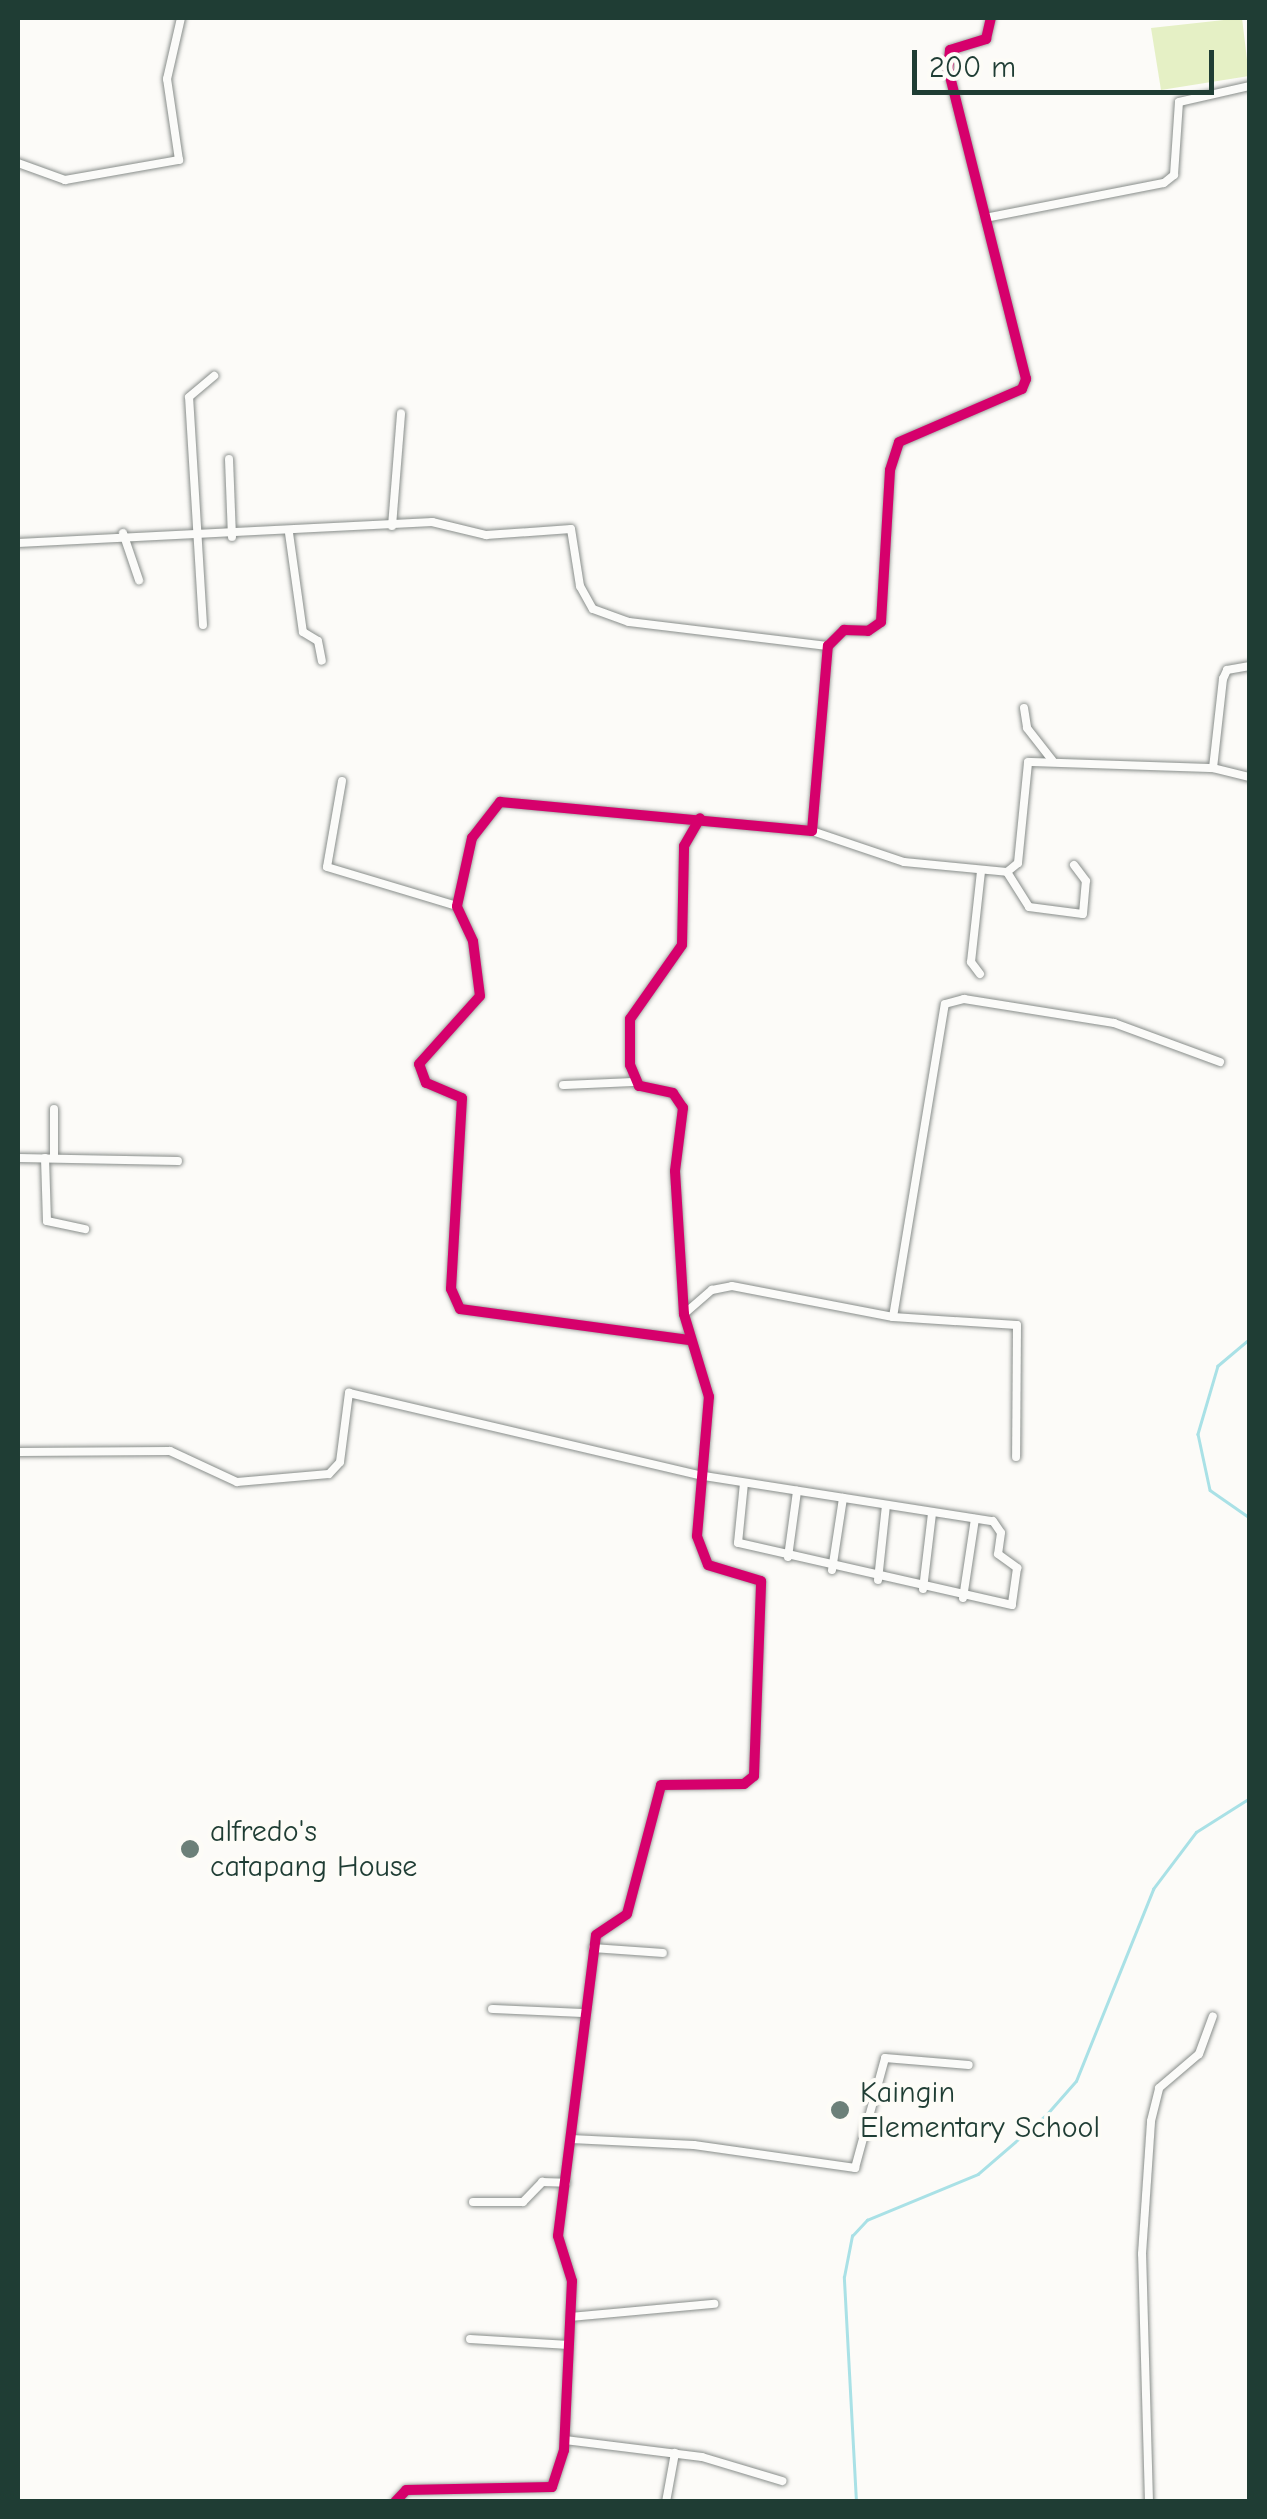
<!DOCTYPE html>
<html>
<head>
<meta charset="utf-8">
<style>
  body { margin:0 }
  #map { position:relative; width:1267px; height:2519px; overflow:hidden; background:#fcfbf8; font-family:"Comic Neue",sans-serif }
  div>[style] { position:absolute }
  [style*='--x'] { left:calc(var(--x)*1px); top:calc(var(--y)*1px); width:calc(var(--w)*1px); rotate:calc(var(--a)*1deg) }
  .green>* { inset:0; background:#e5f0c5 }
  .stream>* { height:2.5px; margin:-1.25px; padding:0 1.25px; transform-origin:1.25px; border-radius:1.25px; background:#a9e1e6 }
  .roads { filter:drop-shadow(0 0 2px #888d8a) drop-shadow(0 0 2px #888d8a) }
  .minor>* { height:8px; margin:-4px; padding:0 4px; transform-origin:4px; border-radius:4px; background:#fbfbf9 }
  .cycleway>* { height:10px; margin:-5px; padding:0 5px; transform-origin:5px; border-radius:5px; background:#d6006c }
  .dots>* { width:28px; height:28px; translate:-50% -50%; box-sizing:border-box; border:5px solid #fdfcf7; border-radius:50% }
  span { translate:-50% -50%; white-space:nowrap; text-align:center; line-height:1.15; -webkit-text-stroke:8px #fdfcf7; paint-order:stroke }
  .poi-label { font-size:30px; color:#1f3d34 }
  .left { translate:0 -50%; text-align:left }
  .frame { position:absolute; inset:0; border:20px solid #1f3d34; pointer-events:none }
  .scale { position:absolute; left:912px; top:50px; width:302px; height:45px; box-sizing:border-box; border:5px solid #1f3d34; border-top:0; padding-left:12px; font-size:30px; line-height:35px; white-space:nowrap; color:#1f3d34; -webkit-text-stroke:8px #fdfcf7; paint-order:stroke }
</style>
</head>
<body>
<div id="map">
  <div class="green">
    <i style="clip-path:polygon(1242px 18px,1249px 76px,1161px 90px,1151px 28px)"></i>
  </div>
  <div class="stream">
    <i style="--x:1250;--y:1339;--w:42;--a:139.8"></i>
    <i style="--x:1218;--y:1366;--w:71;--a:106.4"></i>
    <i style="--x:1198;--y:1434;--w:57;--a:77.9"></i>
    <i style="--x:1210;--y:1490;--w:49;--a:35"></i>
    <i style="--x:856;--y:2502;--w:225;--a:-93.1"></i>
    <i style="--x:844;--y:2277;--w:42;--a:-79"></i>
    <i style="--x:852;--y:2236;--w:22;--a:-47"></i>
    <i style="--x:867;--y:2220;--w:120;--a:-22.5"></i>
    <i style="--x:978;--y:2174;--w:90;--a:-40.9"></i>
    <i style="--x:1046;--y:2115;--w:45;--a:-48.6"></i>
    <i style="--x:1076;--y:2081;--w:207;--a:-68.1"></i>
    <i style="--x:1153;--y:1889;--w:71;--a:-53"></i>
    <i style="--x:1196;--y:1832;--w:64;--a:-32.2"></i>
  </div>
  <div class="roads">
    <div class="minor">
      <i style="--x:18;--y:163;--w:50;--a:19.9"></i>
      <i style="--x:65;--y:180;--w:116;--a:-10"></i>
      <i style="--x:179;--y:160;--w:82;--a:-98.4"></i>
      <i style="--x:167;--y:79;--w:63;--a:-77.1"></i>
      <i style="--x:985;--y:218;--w:182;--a:-11.1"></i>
      <i style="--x:1164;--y:183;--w:13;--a:-39"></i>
      <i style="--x:1174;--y:175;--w:73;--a:-86.1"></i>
      <i style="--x:1179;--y:102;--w:73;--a:-12.7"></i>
      <i style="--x:229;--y:459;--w:78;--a:87.8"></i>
      <i style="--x:392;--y:526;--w:113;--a:-85.4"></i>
      <i style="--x:123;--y:533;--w:50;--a:71.2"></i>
      <i style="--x:289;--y:533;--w:100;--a:82"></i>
      <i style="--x:303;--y:632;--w:17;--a:31"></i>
      <i style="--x:318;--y:641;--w:20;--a:79"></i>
      <i style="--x:18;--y:543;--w:415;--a:-2.9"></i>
      <i style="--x:432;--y:522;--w:56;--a:13.5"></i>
      <i style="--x:486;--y:535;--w:85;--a:-4"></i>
      <i style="--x:571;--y:529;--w:58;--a:81"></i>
      <i style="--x:580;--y:586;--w:26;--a:61"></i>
      <i style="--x:593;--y:609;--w:38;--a:20"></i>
      <i style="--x:629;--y:622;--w:200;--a:6.9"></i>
      <i style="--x:203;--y:625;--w:228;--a:-93.5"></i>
      <i style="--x:189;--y:397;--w:33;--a:-40"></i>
      <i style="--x:1024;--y:708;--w:20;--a:81"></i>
      <i style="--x:1027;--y:728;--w:41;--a:52"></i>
      <i style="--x:1213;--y:768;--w:38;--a:14"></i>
      <i style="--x:342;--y:781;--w:87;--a:99.9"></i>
      <i style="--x:327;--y:867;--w:136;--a:16.7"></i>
      <i style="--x:812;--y:831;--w:97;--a:18.6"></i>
      <i style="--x:904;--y:862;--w:103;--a:5.5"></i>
      <i style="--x:1007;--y:872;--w:14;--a:-39"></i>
      <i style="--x:1018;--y:863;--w:101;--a:-84.3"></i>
      <i style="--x:1028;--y:762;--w:185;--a:1.9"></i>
      <i style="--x:1213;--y:768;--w:90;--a:-83.6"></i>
      <i style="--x:1223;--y:679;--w:10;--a:-66"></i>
      <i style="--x:1227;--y:670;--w:23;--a:-10"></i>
      <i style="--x:1007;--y:872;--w:41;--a:57.8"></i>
      <i style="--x:1029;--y:907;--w:54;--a:7.4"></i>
      <i style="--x:1083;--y:914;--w:33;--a:-85"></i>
      <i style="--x:1086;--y:881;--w:20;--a:-127"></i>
      <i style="--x:980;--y:974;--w:15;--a:-127"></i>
      <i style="--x:971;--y:962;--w:92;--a:-83.7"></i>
      <i style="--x:563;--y:1085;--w:72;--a:-2.4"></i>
      <i style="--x:18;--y:1158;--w:160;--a:1.1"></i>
      <i style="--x:45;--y:1158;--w:63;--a:88.2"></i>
      <i style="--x:47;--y:1221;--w:39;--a:12"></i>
      <i style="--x:54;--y:1158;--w:49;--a:-90"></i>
      <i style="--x:684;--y:1314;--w:37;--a:-41"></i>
      <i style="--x:712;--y:1290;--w:20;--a:-11"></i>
      <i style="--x:732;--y:1286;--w:164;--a:10.9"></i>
      <i style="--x:893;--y:1317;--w:124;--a:3.7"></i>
      <i style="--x:1017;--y:1325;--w:132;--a:90.4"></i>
      <i style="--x:893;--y:1317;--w:317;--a:-80.6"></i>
      <i style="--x:945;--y:1004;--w:20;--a:-15"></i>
      <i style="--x:964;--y:999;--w:152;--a:9.1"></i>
      <i style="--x:1114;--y:1023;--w:113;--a:20.2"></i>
      <i style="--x:689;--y:1340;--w:231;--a:-172.3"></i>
      <i style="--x:460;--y:1309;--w:22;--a:-114"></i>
      <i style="--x:451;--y:1289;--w:191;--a:-86.7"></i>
      <i style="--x:462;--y:1098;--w:39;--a:-157"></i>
      <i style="--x:426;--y:1083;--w:20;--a:-110"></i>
      <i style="--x:419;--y:1064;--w:91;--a:-48.1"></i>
      <i style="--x:480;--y:996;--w:55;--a:-97.3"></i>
      <i style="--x:473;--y:941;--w:38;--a:-115"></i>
      <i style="--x:457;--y:906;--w:70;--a:-77.6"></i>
      <i style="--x:472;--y:838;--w:46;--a:-52.1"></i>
      <i style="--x:500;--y:802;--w:313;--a:5.3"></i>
      <i style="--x:812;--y:831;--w:186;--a:-85.1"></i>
      <i style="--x:828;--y:646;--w:23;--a:-45"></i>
      <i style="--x:844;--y:630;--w:24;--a:2"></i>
      <i style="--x:868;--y:631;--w:16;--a:-35"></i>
      <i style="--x:881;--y:622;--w:152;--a:-86.6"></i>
      <i style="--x:890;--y:470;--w:29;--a:-72"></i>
      <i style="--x:899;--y:442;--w:134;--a:-23.3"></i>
      <i style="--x:1022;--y:389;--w:11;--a:-68"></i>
      <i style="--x:1026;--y:379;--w:320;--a:-104.1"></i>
      <i style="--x:948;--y:69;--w:19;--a:-84"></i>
      <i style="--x:950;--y:50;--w:38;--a:-17"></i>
      <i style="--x:986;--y:39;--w:22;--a:-77"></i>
      <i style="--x:18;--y:1452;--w:152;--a:-0.4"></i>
      <i style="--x:170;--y:1451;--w:74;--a:24.8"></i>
      <i style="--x:237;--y:1482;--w:92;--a:-5"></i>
      <i style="--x:329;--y:1474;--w:16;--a:-47"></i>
      <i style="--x:340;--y:1462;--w:70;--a:-82.6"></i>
      <i style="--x:349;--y:1393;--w:365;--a:13.2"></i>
      <i style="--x:704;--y:1476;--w:292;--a:8.9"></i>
      <i style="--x:993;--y:1521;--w:14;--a:56"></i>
      <i style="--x:1001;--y:1533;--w:21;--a:98"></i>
      <i style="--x:998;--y:1554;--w:24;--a:36"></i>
      <i style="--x:1017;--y:1568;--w:37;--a:98"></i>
      <i style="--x:1012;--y:1605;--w:281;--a:-167.2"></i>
      <i style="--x:738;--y:1543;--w:60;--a:-84.3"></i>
      <i style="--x:788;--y:1557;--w:67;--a:-82.2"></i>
      <i style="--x:832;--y:1570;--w:73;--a:-81.3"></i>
      <i style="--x:878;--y:1580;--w:75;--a:-83.9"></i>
      <i style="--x:923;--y:1589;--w:77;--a:-83.2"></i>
      <i style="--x:963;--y:1598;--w:80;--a:-81.4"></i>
      <i style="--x:593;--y:1948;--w:70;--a:4.1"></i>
      <i style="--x:492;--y:2009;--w:92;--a:2.5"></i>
      <i style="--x:571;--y:2139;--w:123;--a:2.8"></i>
      <i style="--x:694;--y:2145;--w:163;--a:8.1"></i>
      <i style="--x:855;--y:2168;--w:114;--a:-74.7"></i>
      <i style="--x:885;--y:2058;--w:84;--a:4.8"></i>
      <i style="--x:473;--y:2202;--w:50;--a:0"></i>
      <i style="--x:523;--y:2202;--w:28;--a:-46"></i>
      <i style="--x:542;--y:2182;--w:24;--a:2"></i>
      <i style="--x:570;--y:2317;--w:145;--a:-5.2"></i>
      <i style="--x:470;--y:2339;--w:99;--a:3.5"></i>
      <i style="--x:565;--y:2440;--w:138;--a:7.1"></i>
      <i style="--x:702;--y:2457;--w:84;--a:16.7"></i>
      <i style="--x:395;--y:2502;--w:16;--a:-47"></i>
      <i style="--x:406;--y:2490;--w:146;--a:-1.2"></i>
      <i style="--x:552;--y:2487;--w:39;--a:-72"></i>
      <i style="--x:564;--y:2450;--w:169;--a:-87.3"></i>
      <i style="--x:572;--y:2281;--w:47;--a:-107.3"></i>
      <i style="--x:558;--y:2236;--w:303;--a:-82.8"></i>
      <i style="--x:596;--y:1935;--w:37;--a:-34"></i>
      <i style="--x:627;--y:1914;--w:133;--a:-75.2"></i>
      <i style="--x:661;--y:1785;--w:83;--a:-0.7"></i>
      <i style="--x:744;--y:1784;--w:13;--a:-39"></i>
      <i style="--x:754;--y:1776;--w:195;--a:-87.9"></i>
      <i style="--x:761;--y:1581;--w:55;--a:-163.2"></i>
      <i style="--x:708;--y:1565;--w:31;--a:-111"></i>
      <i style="--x:697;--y:1536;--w:140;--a:-85.1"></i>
      <i style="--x:709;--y:1397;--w:87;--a:-106.8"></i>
      <i style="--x:684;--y:1314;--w:143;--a:-93.6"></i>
      <i style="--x:675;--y:1171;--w:64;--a:-82.8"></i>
      <i style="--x:683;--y:1108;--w:18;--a:-124"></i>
      <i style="--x:673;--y:1093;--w:35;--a:-168"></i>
      <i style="--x:639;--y:1086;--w:23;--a:-113"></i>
      <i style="--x:630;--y:1065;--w:46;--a:-90"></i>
      <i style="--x:630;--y:1019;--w:90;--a:-54.9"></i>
      <i style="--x:682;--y:945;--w:99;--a:-88.8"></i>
      <i style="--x:684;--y:846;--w:32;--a:-60"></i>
      <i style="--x:666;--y:2502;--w:50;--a:-79.6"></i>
      <i style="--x:1149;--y:2502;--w:248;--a:-91.6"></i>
      <i style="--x:1142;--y:2254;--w:133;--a:-86.1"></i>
      <i style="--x:1151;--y:2121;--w:34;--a:-76"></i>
      <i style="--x:1159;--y:2088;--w:52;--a:-40.4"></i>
      <i style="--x:1199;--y:2054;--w:40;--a:-69.8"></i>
    </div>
  </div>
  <div class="cycleway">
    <i style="--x:689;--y:1340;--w:231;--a:-172.3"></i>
    <i style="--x:460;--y:1309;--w:22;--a:-114"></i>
    <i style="--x:451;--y:1289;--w:191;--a:-86.7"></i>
    <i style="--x:462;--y:1098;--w:39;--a:-157"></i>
    <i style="--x:426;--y:1083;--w:20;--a:-110"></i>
    <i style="--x:419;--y:1064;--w:91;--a:-48.1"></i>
    <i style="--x:480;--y:996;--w:55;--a:-97.3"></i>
    <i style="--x:473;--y:941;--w:38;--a:-115"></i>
    <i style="--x:457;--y:906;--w:70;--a:-77.6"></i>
    <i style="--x:472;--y:838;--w:46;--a:-52.1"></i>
    <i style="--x:500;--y:802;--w:313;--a:5.3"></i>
    <i style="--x:812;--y:831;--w:186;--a:-85.1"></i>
    <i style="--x:828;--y:646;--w:23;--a:-45"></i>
    <i style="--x:844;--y:630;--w:24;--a:2"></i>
    <i style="--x:868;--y:631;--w:16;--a:-35"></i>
    <i style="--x:881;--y:622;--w:152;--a:-86.6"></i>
    <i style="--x:890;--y:470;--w:29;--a:-72"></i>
    <i style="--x:899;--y:442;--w:134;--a:-23.3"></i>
    <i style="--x:1022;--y:389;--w:11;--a:-68"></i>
    <i style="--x:1026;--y:379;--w:320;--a:-104.1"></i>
    <i style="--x:948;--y:69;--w:19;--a:-84"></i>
    <i style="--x:950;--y:50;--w:38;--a:-17"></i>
    <i style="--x:986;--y:39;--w:22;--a:-77"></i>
    <i style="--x:395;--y:2502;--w:16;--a:-47"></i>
    <i style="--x:406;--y:2490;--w:146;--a:-1.2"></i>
    <i style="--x:552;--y:2487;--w:39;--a:-72"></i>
    <i style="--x:564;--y:2450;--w:169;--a:-87.3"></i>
    <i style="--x:572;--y:2281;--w:47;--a:-107.3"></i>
    <i style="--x:558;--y:2236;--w:303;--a:-82.8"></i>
    <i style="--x:596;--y:1935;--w:37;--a:-34"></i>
    <i style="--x:627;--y:1914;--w:133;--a:-75.2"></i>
    <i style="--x:661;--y:1785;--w:83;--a:-0.7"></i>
    <i style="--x:744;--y:1784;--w:13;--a:-39"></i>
    <i style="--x:754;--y:1776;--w:195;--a:-87.9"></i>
    <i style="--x:761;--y:1581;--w:55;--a:-163.2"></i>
    <i style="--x:708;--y:1565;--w:31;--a:-111"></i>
    <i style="--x:697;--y:1536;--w:140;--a:-85.1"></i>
    <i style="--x:709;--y:1397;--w:87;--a:-106.8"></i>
    <i style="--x:684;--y:1314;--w:143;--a:-93.6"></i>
    <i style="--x:675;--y:1171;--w:64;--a:-82.8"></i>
    <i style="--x:683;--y:1108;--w:18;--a:-124"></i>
    <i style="--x:673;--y:1093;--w:35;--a:-168"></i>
    <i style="--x:639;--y:1086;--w:23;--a:-113"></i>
    <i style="--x:630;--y:1065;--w:46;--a:-90"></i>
    <i style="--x:630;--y:1019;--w:90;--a:-54.9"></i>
    <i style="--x:682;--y:945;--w:99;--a:-88.8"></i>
    <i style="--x:684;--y:846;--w:32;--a:-60"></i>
  </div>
  <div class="dots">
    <i style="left:190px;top:1849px;background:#6c8079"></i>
    <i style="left:840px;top:2110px;background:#6c8079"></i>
  </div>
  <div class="poi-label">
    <span class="left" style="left:210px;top:1849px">alfredo's<br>catapang House</span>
    <span class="left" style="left:860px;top:2110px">Kaingin<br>Elementary School</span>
  </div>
  <div class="frame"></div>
  <div class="scale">200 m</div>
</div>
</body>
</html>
